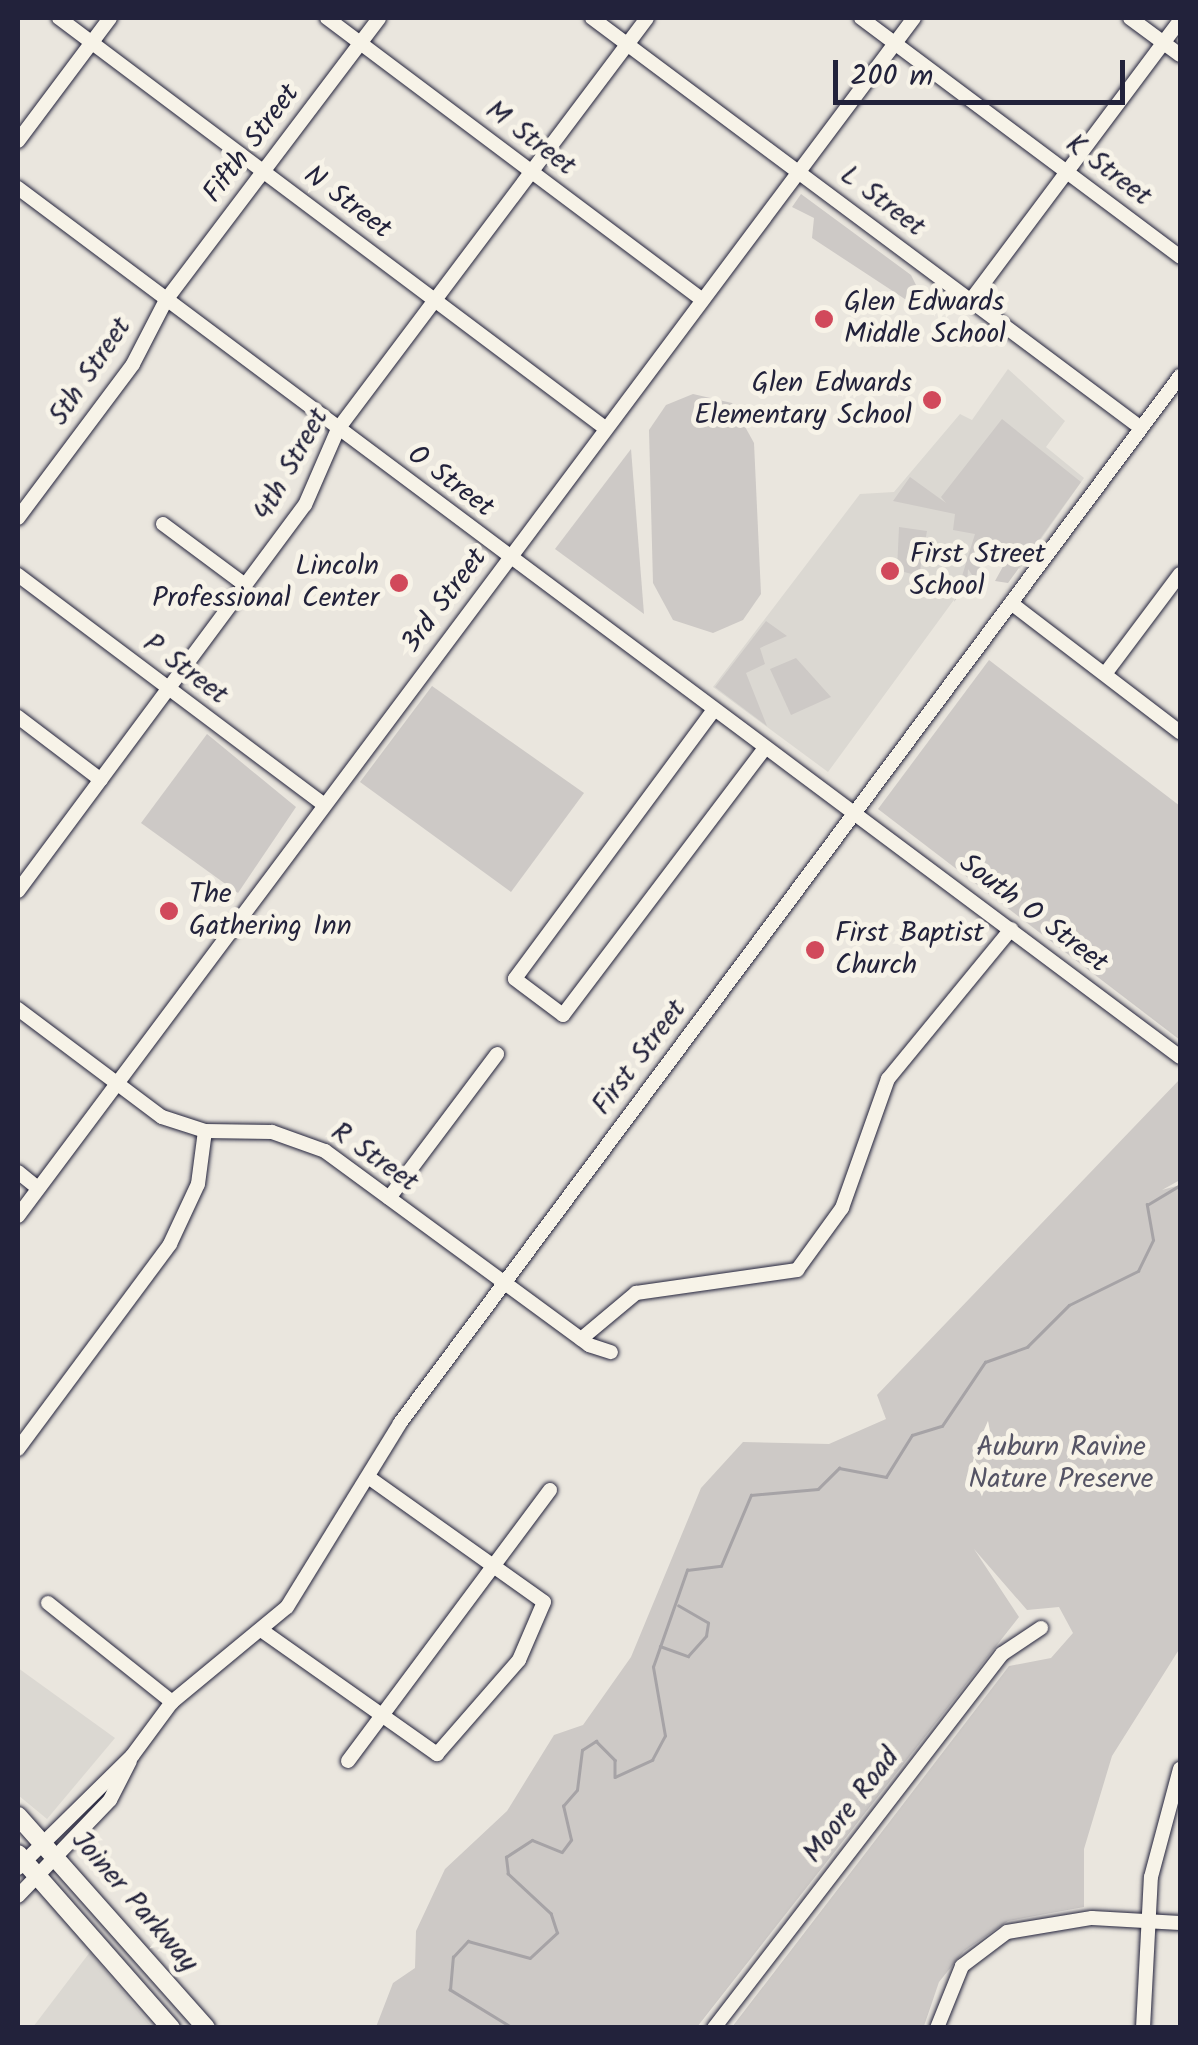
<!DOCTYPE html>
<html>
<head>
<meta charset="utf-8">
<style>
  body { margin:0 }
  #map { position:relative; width:1198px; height:2045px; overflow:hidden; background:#eae6de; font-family:Kalam,sans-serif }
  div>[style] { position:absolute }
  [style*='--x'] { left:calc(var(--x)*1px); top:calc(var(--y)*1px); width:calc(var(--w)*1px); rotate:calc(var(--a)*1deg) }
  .built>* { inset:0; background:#dbd8d2 }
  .green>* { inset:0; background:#cdc9c6 }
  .stream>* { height:2.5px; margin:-1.25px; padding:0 1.25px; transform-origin:1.25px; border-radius:1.25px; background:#a6a3a6 }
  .roads { filter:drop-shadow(0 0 2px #22223b) drop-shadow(0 0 2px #22223b) }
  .minor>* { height:14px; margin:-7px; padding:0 7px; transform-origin:7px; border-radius:7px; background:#f7f3e8 }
  .major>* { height:18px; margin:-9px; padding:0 9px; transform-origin:9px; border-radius:9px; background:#f7f3e8 }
  .dots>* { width:28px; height:28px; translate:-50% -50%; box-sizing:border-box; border:5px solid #f7f3e8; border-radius:50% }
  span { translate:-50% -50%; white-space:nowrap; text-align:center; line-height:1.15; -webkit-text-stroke:10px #f7f3e8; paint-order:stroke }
  .street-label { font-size:28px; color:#22223b }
  .poi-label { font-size:28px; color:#22223b }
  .left { translate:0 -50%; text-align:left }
  .right { translate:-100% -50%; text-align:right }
  .park-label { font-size:28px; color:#555465 }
  .frame { position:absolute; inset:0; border:20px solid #22223b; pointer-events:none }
  .scale { position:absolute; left:833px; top:60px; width:292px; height:45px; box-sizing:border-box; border:5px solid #22223b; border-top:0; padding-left:12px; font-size:30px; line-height:35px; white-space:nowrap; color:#22223b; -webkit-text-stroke:8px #f7f3e8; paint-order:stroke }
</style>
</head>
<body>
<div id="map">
  <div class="built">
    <i style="clip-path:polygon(1008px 369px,1065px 421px,1046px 447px,1084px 478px,1020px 569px,990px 553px,978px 567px,828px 772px,713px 687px,860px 494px,894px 492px,960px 414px,972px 420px)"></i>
    <i style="clip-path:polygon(18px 1668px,115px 1738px,47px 1819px,18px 1795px)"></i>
    <i style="clip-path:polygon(90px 1952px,152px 2027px,33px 2027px)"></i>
  </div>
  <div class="green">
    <i style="clip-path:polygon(801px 194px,911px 275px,921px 295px,914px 305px,812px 238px,814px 218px,792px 207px)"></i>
    <i style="clip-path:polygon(693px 394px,732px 403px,754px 443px,761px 594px,743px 620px,713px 633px,673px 620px,653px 583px,649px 430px,666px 405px)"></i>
    <i style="clip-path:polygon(1002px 419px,1081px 482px,1008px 583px,995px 581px,1006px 561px,987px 553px,975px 579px,968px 569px,967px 584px,954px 602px,975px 534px,953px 530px,955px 514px,893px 501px,910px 477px,946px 503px,941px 497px)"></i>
    <i style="clip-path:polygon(631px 449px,644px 614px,555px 549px)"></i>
    <i style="clip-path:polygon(899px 527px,927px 531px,919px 576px,897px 570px)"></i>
    <i style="clip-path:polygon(766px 621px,787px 636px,760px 648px,765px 664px,746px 673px,767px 726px,715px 687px)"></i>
    <i style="clip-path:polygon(796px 658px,831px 697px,791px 715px,770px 669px)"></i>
    <i style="clip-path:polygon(989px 660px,1180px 806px,1180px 1040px,878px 809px)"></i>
    <i style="clip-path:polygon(432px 686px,584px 793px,511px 892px,360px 782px)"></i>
    <i style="clip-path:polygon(207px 734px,296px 807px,238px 893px,141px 823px)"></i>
    <i style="clip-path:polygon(1180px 1079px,1180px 1180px,1162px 1190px,1180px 1185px,1180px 1648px,1112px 1756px,1084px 1849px,1084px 1907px,1008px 1921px,964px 1951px,939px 1982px,924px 2026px,732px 2027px,1009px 1666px,1051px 1658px,1073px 1633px,1059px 1607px,1027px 1610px,974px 1549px,1019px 1617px,697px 2027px,376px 2027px,393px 1983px,415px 1968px,416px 1931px,445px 1869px,507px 1811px,554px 1735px,583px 1725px,631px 1657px,701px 1488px,743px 1442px,829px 1444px,886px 1419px,877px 1395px)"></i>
  </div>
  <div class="stream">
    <i style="--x:660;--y:1646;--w:30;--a:20"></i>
    <i style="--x:688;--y:1656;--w:27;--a:-48"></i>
    <i style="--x:706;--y:1636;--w:13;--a:-81"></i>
    <i style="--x:708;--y:1623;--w:34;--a:-150"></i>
    <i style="--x:512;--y:2028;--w:73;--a:-148.5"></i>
    <i style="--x:450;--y:1990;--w:33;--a:-85"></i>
    <i style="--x:453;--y:1957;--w:22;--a:-47"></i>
    <i style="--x:468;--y:1941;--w:64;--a:15.3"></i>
    <i style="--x:530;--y:1958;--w:37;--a:-43"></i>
    <i style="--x:557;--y:1933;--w:20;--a:-108"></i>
    <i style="--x:551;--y:1914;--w:59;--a:-137.1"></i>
    <i style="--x:508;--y:1874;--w:17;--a:-97"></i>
    <i style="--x:506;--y:1857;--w:31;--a:-33"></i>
    <i style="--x:532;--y:1840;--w:32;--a:22"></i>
    <i style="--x:562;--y:1852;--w:15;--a:-53"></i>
    <i style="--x:571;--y:1840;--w:35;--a:-103"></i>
    <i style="--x:563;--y:1806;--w:21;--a:-49"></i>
    <i style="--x:577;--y:1790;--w:40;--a:-82.9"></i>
    <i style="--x:582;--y:1750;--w:17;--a:-33"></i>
    <i style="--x:596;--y:1741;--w:27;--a:45"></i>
    <i style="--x:615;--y:1760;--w:17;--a:90"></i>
    <i style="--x:615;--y:1777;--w:41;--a:-24.7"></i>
    <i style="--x:652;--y:1760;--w:27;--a:-62"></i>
    <i style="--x:665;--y:1736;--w:70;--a:-99.9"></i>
    <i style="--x:653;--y:1667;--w:103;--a:-70.7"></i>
    <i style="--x:687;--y:1570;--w:34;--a:-7"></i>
    <i style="--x:721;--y:1566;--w:77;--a:-67.1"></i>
    <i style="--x:751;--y:1495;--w:67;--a:-5.1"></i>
    <i style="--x:818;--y:1489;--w:30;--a:-45"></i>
    <i style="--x:839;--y:1468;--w:48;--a:10.8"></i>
    <i style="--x:886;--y:1477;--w:49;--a:-58.2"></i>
    <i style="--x:912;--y:1435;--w:31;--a:-17"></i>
    <i style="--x:942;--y:1426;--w:77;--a:-56.1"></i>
    <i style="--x:985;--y:1362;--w:45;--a:-19.7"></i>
    <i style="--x:1027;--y:1347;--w:59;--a:-45"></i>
    <i style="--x:1069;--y:1305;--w:77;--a:-26.2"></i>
    <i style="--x:1138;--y:1271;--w:34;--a:-64"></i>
    <i style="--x:1153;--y:1240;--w:36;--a:-100"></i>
    <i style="--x:1147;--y:1205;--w:39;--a:-31"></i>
  </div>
  <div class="roads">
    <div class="minor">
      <i style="--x:59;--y:18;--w:683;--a:36.9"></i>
      <i style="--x:327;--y:18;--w:469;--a:36.9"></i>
      <i style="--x:592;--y:18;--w:685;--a:36.75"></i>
      <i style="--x:861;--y:18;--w:399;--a:36.8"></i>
      <i style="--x:1130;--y:18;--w:62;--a:36.5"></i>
      <i style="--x:18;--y:141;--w:154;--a:-53.2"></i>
      <i style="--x:18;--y:188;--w:1451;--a:36.79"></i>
      <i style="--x:971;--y:300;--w:349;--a:-53.2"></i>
      <i style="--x:18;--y:518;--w:192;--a:-53.2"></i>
      <i style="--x:133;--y:364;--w:72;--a:-62.7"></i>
      <i style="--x:166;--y:300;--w:353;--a:-52.9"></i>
      <i style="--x:163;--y:524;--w:102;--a:36.6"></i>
      <i style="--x:18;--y:575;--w:383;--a:36.9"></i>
      <i style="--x:1011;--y:603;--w:213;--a:37.4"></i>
      <i style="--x:1105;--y:674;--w:125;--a:-53.1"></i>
      <i style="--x:713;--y:711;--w:333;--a:126.5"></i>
      <i style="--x:515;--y:979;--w:60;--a:36.9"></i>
      <i style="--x:563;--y:1015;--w:333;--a:-52.9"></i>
      <i style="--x:18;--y:717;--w:104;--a:37.2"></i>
      <i style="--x:18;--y:891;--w:481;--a:-53.4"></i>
      <i style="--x:305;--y:505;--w:83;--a:-66.5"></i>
      <i style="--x:338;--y:429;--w:514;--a:-53.06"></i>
      <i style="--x:18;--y:1009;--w:180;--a:36.9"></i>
      <i style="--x:162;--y:1117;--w:45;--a:18"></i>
      <i style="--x:205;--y:1131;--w:67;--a:0.9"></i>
      <i style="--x:272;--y:1132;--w:56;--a:19.7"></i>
      <i style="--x:325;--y:1151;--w:328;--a:36.3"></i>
      <i style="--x:589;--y:1345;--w:23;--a:18"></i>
      <i style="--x:18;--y:1172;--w:26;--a:39"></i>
      <i style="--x:389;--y:1198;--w:180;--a:-53.1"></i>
      <i style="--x:18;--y:1216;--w:1496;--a:-53.21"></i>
      <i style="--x:581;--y:1339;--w:72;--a:-39.9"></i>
      <i style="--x:636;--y:1293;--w:163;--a:-8.1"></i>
      <i style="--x:797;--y:1270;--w:77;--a:-54"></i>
      <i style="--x:842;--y:1208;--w:137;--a:-70.4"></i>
      <i style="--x:888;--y:1079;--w:194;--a:-50.6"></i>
      <i style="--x:18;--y:1449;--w:255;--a:-53.4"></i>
      <i style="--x:170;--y:1244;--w:66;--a:-65"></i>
      <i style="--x:198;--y:1184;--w:53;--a:-82.5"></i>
      <i style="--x:48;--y:1603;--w:159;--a:38.6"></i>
      <i style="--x:264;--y:1632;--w:212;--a:35.2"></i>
      <i style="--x:437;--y:1754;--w:125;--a:-48.9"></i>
      <i style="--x:519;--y:1660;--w:63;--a:-66.7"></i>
      <i style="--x:544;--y:1602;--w:216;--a:-144.6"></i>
      <i style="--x:348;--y:1761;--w:338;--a:-53.3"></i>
      <i style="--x:18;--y:1868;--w:160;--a:-44.5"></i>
      <i style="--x:132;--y:1756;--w:67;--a:-53.5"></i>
      <i style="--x:172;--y:1702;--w:149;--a:-39.6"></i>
      <i style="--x:287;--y:1607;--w:216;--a:-58.4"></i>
      <i style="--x:400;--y:1423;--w:1306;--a:-53.31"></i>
      <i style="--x:18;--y:1896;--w:133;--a:-46.2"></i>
      <i style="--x:110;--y:1800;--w:44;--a:-62.9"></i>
      <i style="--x:714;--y:2028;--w:472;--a:-52.4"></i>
      <i style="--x:1002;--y:1654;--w:47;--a:-33.7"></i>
      <i style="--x:937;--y:2028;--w:67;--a:-68"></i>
      <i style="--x:962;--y:1966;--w:56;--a:-37.1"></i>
      <i style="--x:1007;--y:1932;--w:86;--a:-9.4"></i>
      <i style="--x:1092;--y:1918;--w:88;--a:3.3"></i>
      <i style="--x:1143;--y:2028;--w:151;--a:-87"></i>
      <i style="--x:1151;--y:1877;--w:112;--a:-75"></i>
    </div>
    <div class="major">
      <i style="--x:18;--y:1816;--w:283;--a:48.4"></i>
      <i style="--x:18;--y:1854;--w:232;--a:48.7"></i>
    </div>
  </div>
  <div class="dots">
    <i style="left:824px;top:319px;background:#d1495b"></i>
    <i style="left:932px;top:400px;background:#d1495b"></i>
    <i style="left:890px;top:571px;background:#d1495b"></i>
    <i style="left:399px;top:583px;background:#d1495b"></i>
    <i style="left:169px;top:911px;background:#d1495b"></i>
    <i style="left:815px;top:950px;background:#d1495b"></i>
  </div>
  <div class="street-label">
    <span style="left:530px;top:139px;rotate:37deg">M Street</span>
    <span style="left:252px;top:144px;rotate:-53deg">Fifth Street</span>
    <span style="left:1108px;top:171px;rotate:37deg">K Street</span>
    <span style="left:882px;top:202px;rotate:37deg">L Street</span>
    <span style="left:347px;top:203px;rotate:37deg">N Street</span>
    <span style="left:91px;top:372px;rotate:-56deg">5th Street</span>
    <span style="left:292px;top:465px;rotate:-61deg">4th Street</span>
    <span style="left:450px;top:482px;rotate:37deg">O Street</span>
    <span style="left:445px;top:601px;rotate:-53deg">3rd Street</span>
    <span style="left:185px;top:670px;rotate:37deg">P Street</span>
    <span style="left:1033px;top:914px;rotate:37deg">South O Street</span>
    <span style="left:640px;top:1058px;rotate:-53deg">First Street</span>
    <span style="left:374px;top:1158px;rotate:35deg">R Street</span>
    <span style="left:852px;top:1806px;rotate:-52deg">Moore Road</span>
    <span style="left:134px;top:1902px;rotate:49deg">Joiner Parkway</span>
  </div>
  <div class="poi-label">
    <span class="left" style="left:844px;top:319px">Glen Edwards<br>Middle School</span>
    <span class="right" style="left:912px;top:400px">Glen Edwards<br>Elementary School</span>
    <span class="left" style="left:910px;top:571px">First Street<br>School</span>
    <span class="right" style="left:379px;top:583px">Lincoln<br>Professional Center</span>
    <span class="left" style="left:189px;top:911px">The<br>Gathering Inn</span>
    <span class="left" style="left:835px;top:950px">First Baptist<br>Church</span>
  </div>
  <div class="park-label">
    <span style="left:1061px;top:1464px">Auburn Ravine<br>Nature Preserve</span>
  </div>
  <div class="frame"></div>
  <div class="scale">200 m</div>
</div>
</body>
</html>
